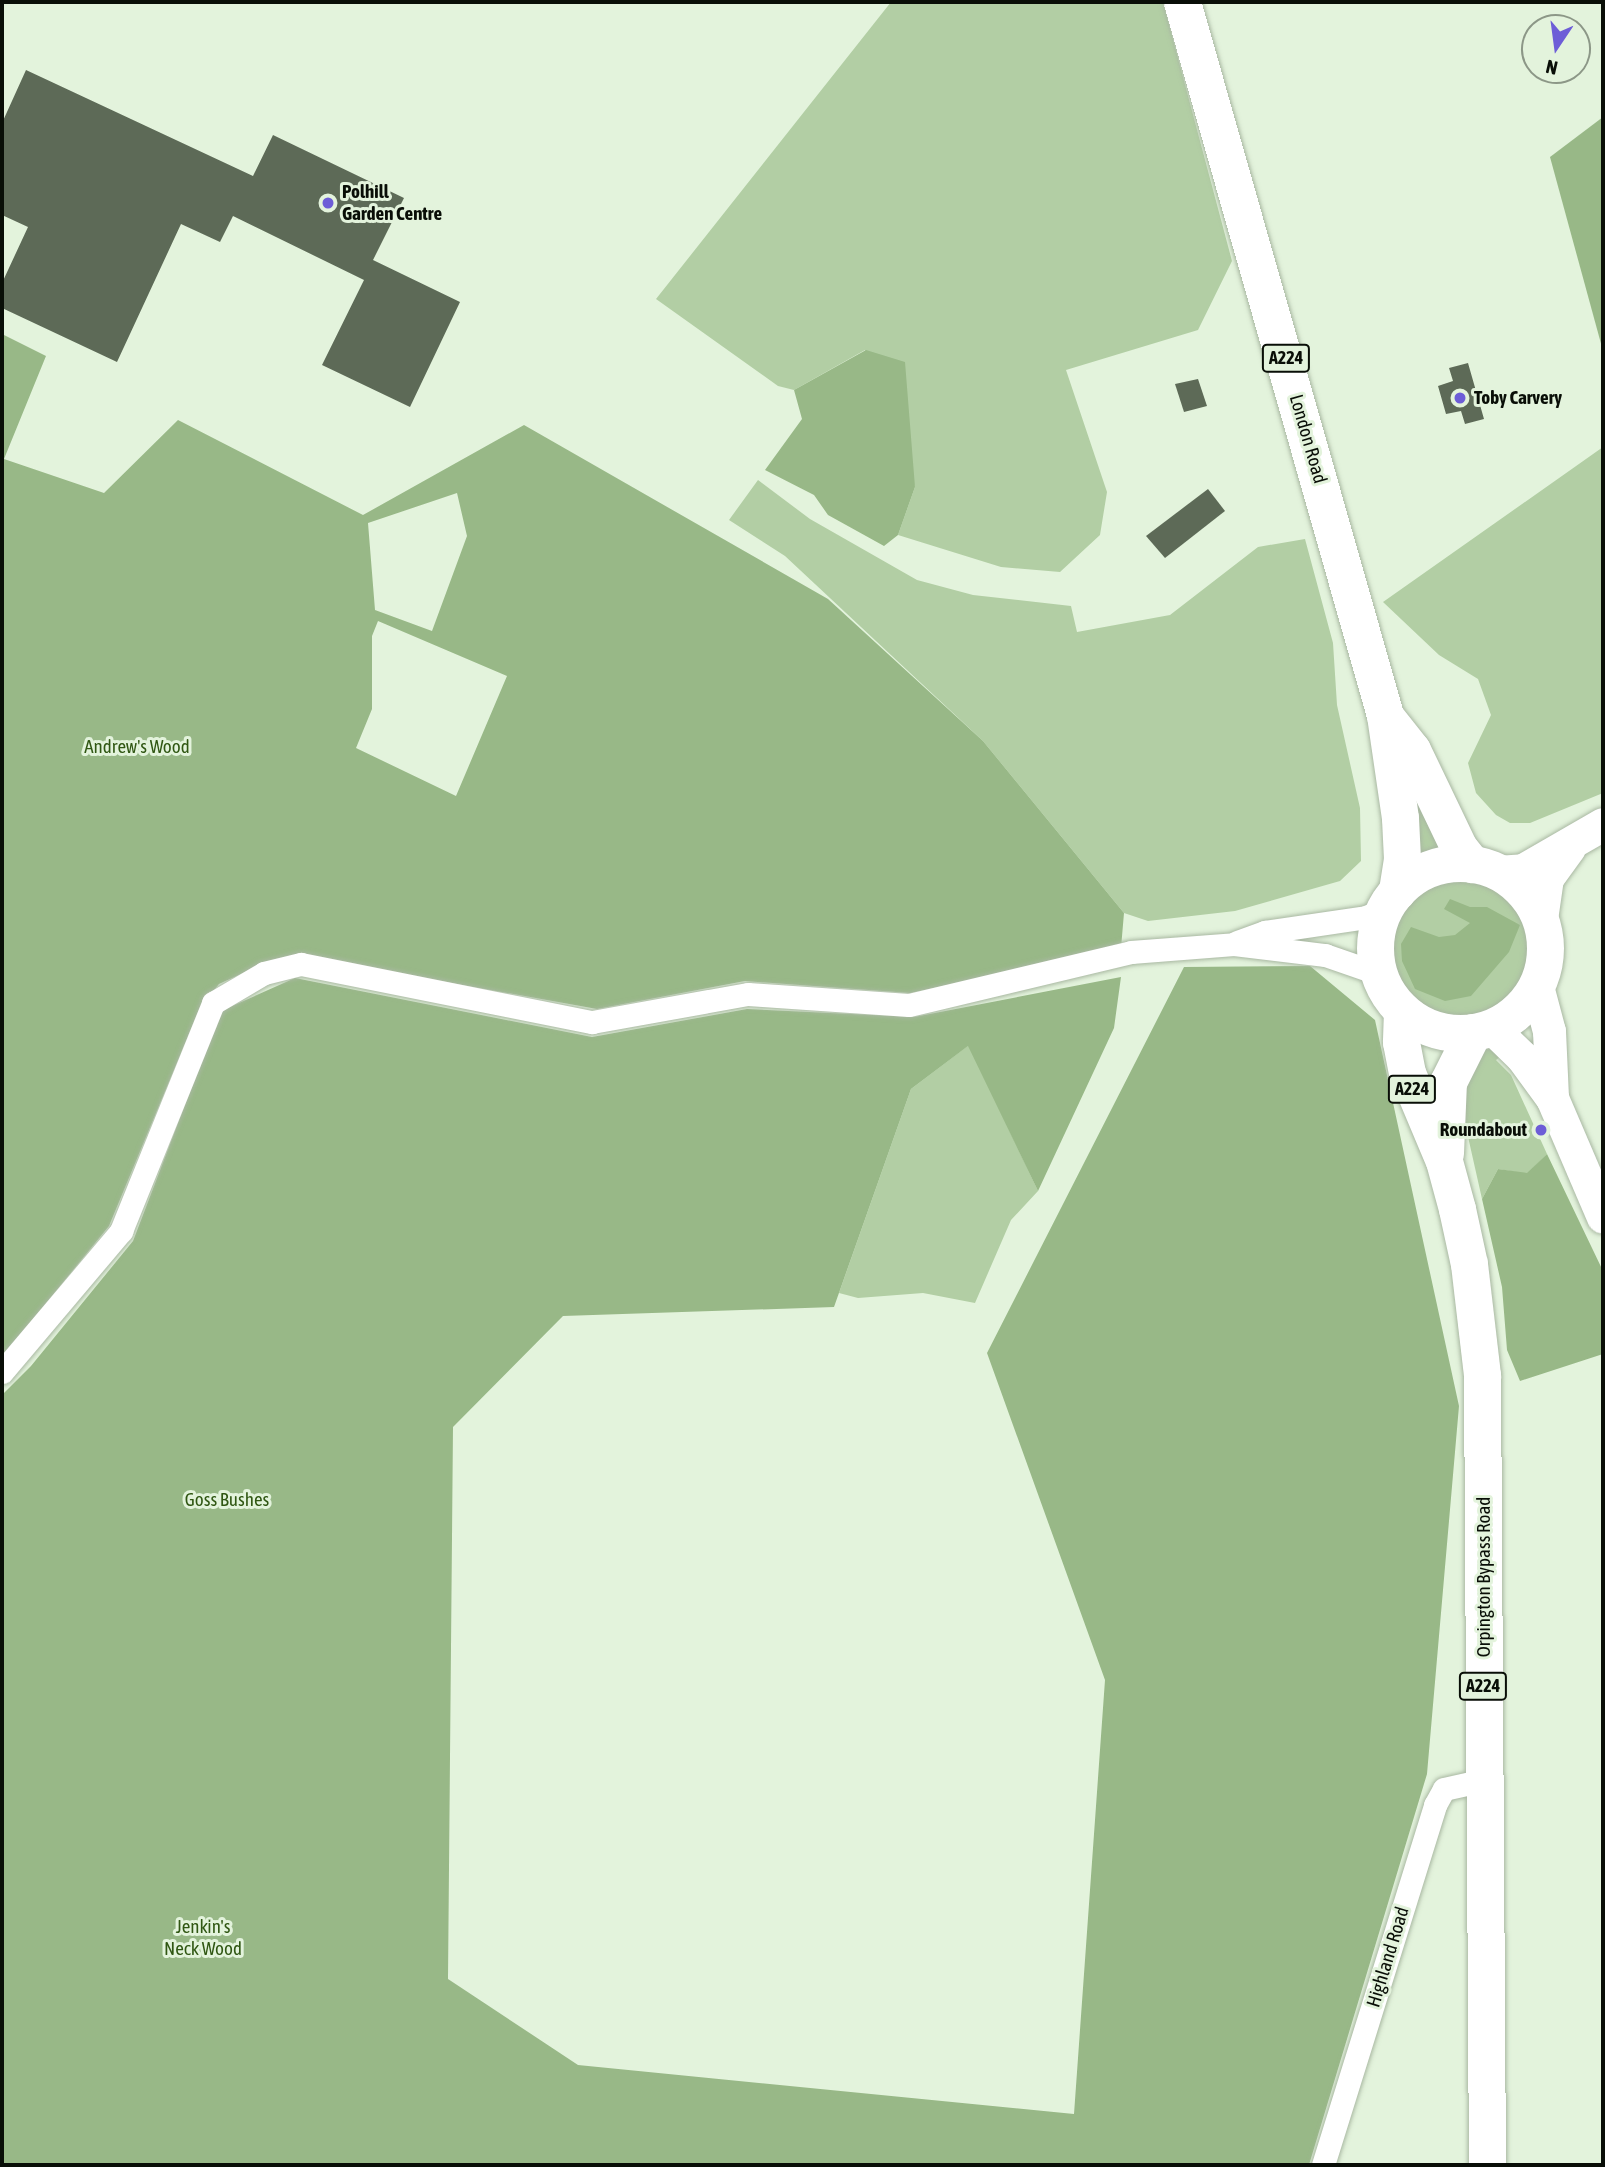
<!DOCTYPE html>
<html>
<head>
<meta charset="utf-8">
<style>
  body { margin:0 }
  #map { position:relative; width:1605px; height:2167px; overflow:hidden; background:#e3f3dc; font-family:"Asap Condensed",sans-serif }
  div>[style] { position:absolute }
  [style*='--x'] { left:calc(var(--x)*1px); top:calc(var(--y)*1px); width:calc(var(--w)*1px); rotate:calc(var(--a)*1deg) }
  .green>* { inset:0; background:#b2cea4 }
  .round { border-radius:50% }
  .forest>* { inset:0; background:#98b887 }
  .building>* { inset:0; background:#5d6a57 }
  .roads { filter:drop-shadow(0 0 2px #a9b8a2) drop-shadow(0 0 2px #a9b8a2) }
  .street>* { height:23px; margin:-11.5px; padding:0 11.5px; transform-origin:11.5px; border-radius:11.5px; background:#fff }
  .secondary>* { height:33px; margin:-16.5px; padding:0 16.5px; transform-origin:16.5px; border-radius:16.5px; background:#fff }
  .primary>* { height:37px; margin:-18.5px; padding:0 18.5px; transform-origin:18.5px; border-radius:18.5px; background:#fff }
  .primary>.ring { margin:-18.5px; padding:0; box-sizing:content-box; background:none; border:37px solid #fff; border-radius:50% }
  .dots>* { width:19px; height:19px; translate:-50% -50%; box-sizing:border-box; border:4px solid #e3f3dc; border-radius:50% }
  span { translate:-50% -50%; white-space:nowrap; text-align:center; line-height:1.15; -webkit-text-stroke:6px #e3f3dc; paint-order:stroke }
  .shield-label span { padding:2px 5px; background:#e3f3dc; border:2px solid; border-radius:5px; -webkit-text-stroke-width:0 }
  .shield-label { font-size:18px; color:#090e07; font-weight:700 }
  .poi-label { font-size:19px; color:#090e07; font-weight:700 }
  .left { translate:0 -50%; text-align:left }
  .right { translate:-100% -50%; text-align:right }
  .street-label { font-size:19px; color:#090e07 }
  .park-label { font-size:19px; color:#305713 }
  .frame { position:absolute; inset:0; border:4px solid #090e07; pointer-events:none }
  .north { position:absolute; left:1521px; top:14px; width:70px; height:70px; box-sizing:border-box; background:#e3f3dc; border:2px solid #8c9787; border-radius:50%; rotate:193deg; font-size:19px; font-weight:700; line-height:28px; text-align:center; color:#090e07 }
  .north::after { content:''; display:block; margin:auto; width:24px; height:32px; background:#6d5dd7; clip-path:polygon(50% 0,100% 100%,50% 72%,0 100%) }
</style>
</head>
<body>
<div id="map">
  <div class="green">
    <i style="clip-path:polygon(891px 2px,1163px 2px,1232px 261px,1198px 330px,1066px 370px,1107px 492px,1100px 535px,1060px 572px,1001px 567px,898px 535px,915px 487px,865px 350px,794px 390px,778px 386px,656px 299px)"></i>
    <i style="clip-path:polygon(1603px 447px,1603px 793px,1530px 823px,1510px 823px,1496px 815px,1476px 793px,1468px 763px,1491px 715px,1478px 679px,1439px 655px,1383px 602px)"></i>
    <i style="clip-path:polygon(758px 480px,810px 519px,917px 580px,973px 595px,1071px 606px,1077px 632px,1170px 615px,1258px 547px,1305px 539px,1333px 643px,1337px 705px,1360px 808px,1361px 861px,1340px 881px,1235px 911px,1148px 921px,1124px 913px,983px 741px,785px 556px,729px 520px)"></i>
    <i style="clip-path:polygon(1402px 758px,1444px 851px,1417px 861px)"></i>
    <i class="round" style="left:1390px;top:880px;width:140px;height:140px"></i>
    <i style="clip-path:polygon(969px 1045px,1038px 1191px,1011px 1220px,975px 1303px,923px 1293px,858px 1298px,839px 1293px,911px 1089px)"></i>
    <i style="clip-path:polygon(1490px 1049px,1502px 1055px,1496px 1060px,1511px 1075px,1547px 1154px,1527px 1174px,1498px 1169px,1482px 1199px,1462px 1110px,1462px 1089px,1482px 1050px)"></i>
  </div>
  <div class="forest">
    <i style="clip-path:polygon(1603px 117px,1603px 351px,1550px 157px)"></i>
    <i style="clip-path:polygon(evenodd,2px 334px,46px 356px,4px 459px,104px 493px,178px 420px,363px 515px,524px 425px,828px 599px,983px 741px,1124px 913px,1121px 948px,910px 993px,745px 981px,597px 1009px,300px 956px,269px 961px,219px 984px,200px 1007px,109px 1226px,2px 1357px,2px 334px,457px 493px,467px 536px,432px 631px,375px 610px,368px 523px,457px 493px,2px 334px,378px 621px,507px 676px,456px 796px,356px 748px,372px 709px,372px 636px,378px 621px)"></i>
    <i style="clip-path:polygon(866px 350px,905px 362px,915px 487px,898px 535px,884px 546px,828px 515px,814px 495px,765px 470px,802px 419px,794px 390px)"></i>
    <i style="clip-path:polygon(1450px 899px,1470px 907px,1487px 907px,1520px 925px,1509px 952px,1471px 996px,1445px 1001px,1415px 989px,1402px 961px,1401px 944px,1411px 927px,1439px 937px,1455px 935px,1470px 923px,1444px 909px)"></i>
    <i style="clip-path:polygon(1310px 966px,1375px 1020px,1459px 1406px,1427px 1774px,1309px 2165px,2px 2165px,2px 1395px,31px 1366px,133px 1241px,221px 1011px,295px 978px,592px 1037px,747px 1009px,914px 1017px,1121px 977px,1114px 1028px,1038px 1191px,968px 1046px,911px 1089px,834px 1307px,563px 1316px,453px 1427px,448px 1979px,578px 2065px,1074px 2114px,1105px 1680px,987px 1353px,1184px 967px)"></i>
    <i style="clip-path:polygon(1547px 1154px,1603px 1271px,1603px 1354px,1520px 1381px,1507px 1350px,1502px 1287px,1482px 1199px,1498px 1169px,1527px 1173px)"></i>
  </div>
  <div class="building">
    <i style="clip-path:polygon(26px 70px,253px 176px,273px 135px,404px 198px,373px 260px,460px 302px,410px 407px,322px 365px,364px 280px,233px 216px,220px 242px,181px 224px,117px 362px,2px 308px,2px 283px,28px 227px,2px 215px,2px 123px)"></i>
    <i style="clip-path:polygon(1468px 363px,1484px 419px,1465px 424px,1461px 411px,1446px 414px,1438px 386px,1453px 381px,1449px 368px)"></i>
    <i style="clip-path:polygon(1198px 379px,1207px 406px,1184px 412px,1175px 384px)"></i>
    <i style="clip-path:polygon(1208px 489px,1225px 511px,1165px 558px,1146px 536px)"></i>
  </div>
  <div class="roads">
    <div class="street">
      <i style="--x:1237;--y:942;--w:30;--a:-20"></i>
      <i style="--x:1265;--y:932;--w:102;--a:-8.4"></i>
      <i style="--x:1366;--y:917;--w:22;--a:-24"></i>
      <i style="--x:2;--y:1372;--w:185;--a:-49.8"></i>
      <i style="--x:121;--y:1231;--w:246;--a:-68"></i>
      <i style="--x:213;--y:1003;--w:59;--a:-30.5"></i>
      <i style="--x:264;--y:973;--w:38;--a:-14"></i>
      <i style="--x:301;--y:964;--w:297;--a:11.3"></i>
      <i style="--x:592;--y:1022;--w:158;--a:-10.2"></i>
      <i style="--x:748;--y:994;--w:161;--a:3.9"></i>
      <i style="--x:909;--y:1005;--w:228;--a:-13.4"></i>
      <i style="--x:1131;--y:952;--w:103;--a:-4.4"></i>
      <i style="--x:1234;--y:944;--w:92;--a:6.9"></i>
      <i style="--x:1325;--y:955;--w:55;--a:19.1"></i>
      <i style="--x:1323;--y:2165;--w:377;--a:-72.7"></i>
      <i style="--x:1435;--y:1805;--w:18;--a:-61"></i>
      <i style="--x:1444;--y:1789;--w:41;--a:-12.7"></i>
    </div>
    <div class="secondary">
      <i style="--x:1497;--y:872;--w:26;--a:-4"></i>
      <i style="--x:1523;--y:870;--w:92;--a:-29.9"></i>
      <i style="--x:1541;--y:919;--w:41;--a:-81.7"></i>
      <i style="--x:1547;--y:878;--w:37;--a:-54"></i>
      <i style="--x:1537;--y:986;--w:47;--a:75.1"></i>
      <i style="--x:1549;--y:1031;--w:67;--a:87.4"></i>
      <i style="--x:1491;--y:1027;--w:43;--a:44.1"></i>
      <i style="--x:1522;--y:1057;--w:51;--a:53.8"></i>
      <i style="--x:1552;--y:1098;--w:129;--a:66.8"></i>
    </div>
    <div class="primary">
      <i style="--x:1182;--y:2;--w:741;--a:74.11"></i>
      <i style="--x:1385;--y:715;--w:104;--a:81.7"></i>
      <i style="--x:1400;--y:818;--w:41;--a:87.2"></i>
      <i style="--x:1402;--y:859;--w:33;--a:99"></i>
      <i style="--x:1385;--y:716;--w:43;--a:51.5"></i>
      <i style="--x:1412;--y:750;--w:109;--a:64.4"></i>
      <i style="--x:1459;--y:848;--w:21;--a:51"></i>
      <i class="ring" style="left:1375px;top:863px;width:133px;height:133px"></i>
      <i style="--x:1402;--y:1011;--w:31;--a:92"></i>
      <i style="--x:1401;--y:1042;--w:32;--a:79"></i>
      <i style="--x:1407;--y:1073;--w:95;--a:67.2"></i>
      <i style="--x:1444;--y:1161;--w:50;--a:74.8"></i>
      <i style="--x:1457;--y:1209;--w:56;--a:77.7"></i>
      <i style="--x:1469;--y:1264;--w:112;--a:83.3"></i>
      <i style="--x:1482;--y:1375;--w:790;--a:89.64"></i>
      <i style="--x:1445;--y:1153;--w:71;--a:-87.6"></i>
      <i style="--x:1448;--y:1082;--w:56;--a:-63.4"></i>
    </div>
  </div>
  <div class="dots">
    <i style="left:328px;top:203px;background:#6d5dd7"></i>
    <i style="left:1460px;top:398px;background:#6d5dd7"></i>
    <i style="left:1541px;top:1130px;background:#6d5dd7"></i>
  </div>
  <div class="shield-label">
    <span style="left:1286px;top:358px">A224</span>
    <span style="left:1412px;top:1089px">A224</span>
    <span style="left:1483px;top:1686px">A224</span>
  </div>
  <div class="poi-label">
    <span class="left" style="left:342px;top:203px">Polhill<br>Garden Centre</span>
    <span class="left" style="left:1474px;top:398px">Toby Carvery</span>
    <span class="right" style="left:1527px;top:1130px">Roundabout</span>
  </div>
  <div class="street-label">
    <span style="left:1308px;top:439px;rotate:74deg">London Road</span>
    <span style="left:1484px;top:1577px;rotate:-90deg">Orpington Bypass Road</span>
    <span style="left:1388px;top:1957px;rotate:-73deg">Highland Road</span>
  </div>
  <div class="park-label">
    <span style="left:137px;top:747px">Andrew's Wood</span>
    <span style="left:227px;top:1500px">Goss Bushes</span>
    <span style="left:203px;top:1938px">Jenkin's<br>Neck Wood</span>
  </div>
  <div class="frame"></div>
  <div class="north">N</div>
</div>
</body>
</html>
